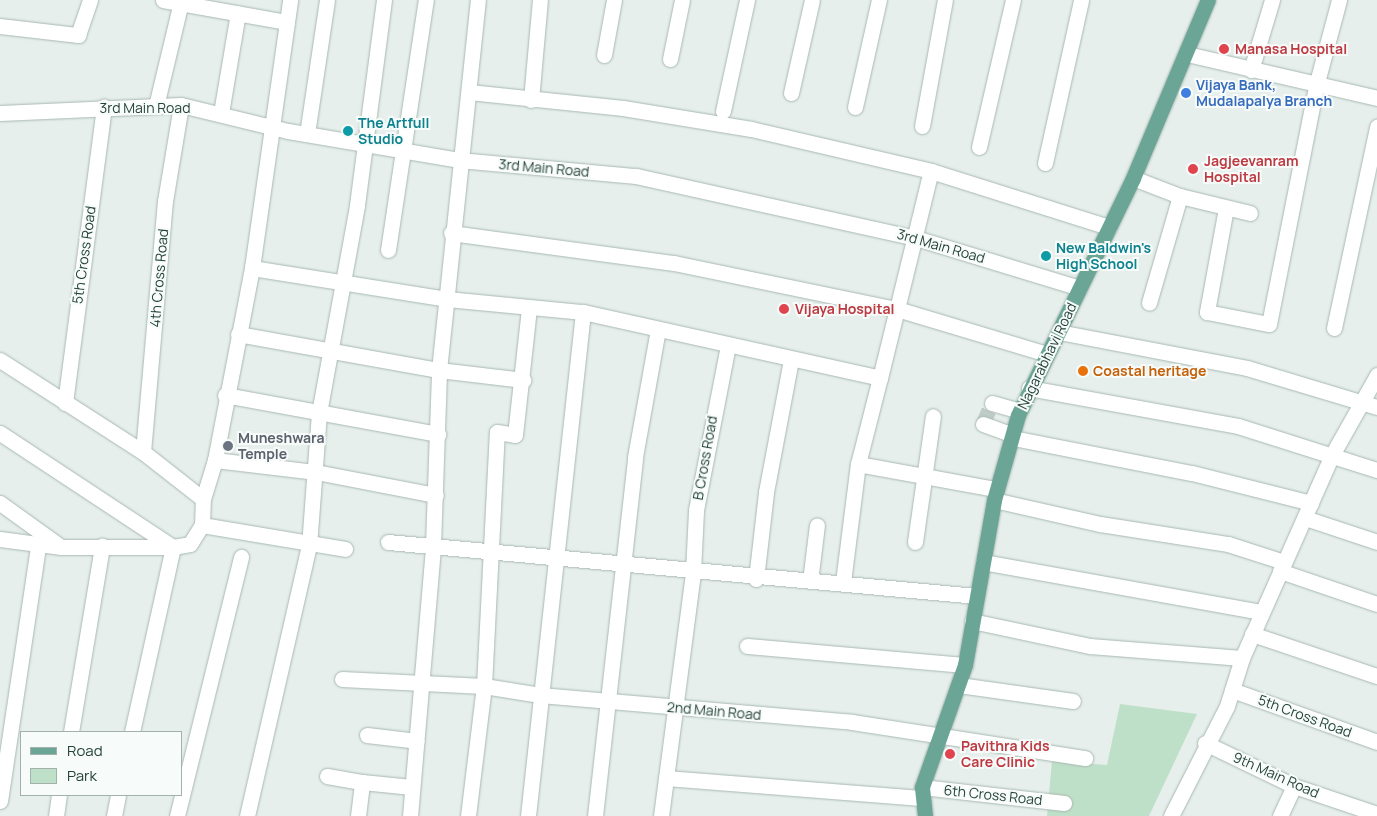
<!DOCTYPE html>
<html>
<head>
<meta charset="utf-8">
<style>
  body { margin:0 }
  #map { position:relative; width:1377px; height:816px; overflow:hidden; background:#e6efeb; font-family:Manrope,sans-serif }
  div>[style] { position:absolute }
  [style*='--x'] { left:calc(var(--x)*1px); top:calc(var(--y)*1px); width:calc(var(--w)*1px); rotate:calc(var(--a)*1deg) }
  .green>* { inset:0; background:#bfe0c8 }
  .minor-tunnel>* { height:15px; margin-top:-7.5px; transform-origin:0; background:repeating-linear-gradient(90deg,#bfccc8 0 15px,transparent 0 23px) }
  .roads { filter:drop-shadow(0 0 1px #a8b8b2) drop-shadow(0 0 1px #a8b8b2) }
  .minor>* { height:15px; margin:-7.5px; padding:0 7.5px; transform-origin:7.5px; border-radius:7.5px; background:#fff }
  .major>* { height:15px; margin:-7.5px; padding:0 7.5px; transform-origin:7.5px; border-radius:7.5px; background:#6aa596 }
  .dots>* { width:14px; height:14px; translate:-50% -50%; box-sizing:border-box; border:2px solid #f7fbf9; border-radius:50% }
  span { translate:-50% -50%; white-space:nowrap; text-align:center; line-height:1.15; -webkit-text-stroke:4px #f7fbf9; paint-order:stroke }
  .health-label { font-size:14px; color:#be3a42; font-weight:700 }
  .left { translate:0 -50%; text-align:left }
  .shop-label { font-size:14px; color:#366cbe; font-weight:700 }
  .street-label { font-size:14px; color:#24423a }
  .culture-label { font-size:14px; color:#0d838f; font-weight:700 }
  .food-label { font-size:14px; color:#c56008; font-weight:700 }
  .worship-label { font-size:14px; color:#5b616d; font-weight:700 }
  .legend { position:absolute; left:20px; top:731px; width:162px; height:65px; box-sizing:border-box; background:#f7fbf9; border:1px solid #a3b1ad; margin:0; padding:6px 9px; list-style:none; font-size:15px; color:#24423a }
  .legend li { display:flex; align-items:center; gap:10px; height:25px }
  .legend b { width:25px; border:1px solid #a3b1ad }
</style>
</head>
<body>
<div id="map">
  <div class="green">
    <i style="clip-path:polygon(1120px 704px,1197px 714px,1149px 816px,1047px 816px,1052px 761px,1107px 765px)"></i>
  </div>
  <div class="minor-tunnel">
    <i style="--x:983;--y:424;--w:23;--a:-67"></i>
  </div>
  <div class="roads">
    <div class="minor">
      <i style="--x:163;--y:0;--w:126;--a:10.1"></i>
      <i style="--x:0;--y:26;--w:79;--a:6.6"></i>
      <i style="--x:78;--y:35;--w:37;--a:-71"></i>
      <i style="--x:1187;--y:54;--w:195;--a:13"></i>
      <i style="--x:604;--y:55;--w:56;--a:-79.7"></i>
      <i style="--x:670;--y:59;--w:60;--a:-78.5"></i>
      <i style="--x:1251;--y:70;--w:73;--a:-73.3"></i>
      <i style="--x:469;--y:92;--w:155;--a:5.9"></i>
      <i style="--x:623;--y:108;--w:130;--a:9.3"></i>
      <i style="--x:751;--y:129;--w:185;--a:13.1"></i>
      <i style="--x:931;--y:171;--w:187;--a:17.5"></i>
      <i style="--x:791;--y:93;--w:95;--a:-77.3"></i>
      <i style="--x:531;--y:100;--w:100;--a:-84.9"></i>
      <i style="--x:156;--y:106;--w:107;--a:-76.5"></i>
      <i style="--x:855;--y:107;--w:110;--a:-77.4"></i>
      <i style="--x:723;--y:111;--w:114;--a:-77.8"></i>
      <i style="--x:0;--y:113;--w:181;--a:-2.5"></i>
      <i style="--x:181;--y:105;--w:110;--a:13.7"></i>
      <i style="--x:288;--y:131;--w:173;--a:9.6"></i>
      <i style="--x:459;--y:160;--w:178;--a:5.2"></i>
      <i style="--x:636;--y:176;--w:287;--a:12.5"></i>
      <i style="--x:916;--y:238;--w:171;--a:17"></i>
      <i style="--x:221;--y:113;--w:101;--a:-80.4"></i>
      <i style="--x:922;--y:126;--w:128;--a:-79.7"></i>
      <i style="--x:307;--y:134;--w:135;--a:-81.5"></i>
      <i style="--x:979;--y:147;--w:151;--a:-77"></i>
      <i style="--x:1045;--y:163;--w:167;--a:-77.5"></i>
      <i style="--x:1133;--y:178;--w:50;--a:21"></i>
      <i style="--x:1180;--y:196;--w:111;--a:106.2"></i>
      <i style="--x:1180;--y:196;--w:72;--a:13.7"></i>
      <i style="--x:1226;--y:208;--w:106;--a:100.4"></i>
      <i style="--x:1207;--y:312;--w:63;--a:11"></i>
      <i style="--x:1269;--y:324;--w:243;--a:-78.8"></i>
      <i style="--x:1316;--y:86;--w:89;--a:-75"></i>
      <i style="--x:451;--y:233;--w:225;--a:7.7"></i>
      <i style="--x:674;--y:263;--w:228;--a:11.7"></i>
      <i style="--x:897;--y:309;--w:157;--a:16.7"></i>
      <i style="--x:388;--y:250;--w:253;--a:-81.4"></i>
      <i style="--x:252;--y:268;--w:197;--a:9"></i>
      <i style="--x:447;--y:299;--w:137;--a:5.5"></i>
      <i style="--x:583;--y:312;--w:304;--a:12.5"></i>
      <i style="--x:880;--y:378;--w:213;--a:-76.2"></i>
      <i style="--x:1334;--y:328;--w:206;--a:-77.9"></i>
      <i style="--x:1059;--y:332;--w:191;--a:10.8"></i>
      <i style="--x:1247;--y:368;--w:136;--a:16.7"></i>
      <i style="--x:238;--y:334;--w:204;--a:10.2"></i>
      <i style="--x:439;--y:370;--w:85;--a:6.8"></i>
      <i style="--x:0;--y:360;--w:170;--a:32.8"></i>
      <i style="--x:143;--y:452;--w:76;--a:38.1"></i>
      <i style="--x:1029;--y:388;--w:212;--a:10.3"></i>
      <i style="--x:1238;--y:426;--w:146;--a:17.6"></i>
      <i style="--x:225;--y:395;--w:217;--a:10.4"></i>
      <i style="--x:65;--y:403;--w:299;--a:-82.5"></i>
      <i style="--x:992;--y:403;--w:29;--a:16"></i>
      <i style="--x:983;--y:424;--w:32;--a:20"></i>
      <i style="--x:0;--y:433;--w:207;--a:33.4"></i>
      <i style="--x:173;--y:547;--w:189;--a:102.5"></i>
      <i style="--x:1013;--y:438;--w:182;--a:11.1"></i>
      <i style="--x:1192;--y:473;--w:123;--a:14.1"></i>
      <i style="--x:143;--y:452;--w:252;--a:-85"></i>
      <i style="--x:165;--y:201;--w:97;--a:-80.5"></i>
      <i style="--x:215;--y:460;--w:102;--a:6.8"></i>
      <i style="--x:316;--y:472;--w:122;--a:10.9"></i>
      <i style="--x:858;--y:464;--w:140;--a:10.3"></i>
      <i style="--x:994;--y:500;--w:109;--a:12.8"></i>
      <i style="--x:1100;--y:524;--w:130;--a:8.9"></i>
      <i style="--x:1228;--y:544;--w:59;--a:17.8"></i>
      <i style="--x:0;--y:503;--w:75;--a:35.8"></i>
      <i style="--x:1305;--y:518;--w:76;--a:18.4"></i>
      <i style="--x:202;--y:525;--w:145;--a:9.5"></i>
      <i style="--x:0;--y:539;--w:62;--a:7.5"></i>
      <i style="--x:61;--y:547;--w:112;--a:0"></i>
      <i style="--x:173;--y:547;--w:17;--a:-10"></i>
      <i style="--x:190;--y:544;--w:22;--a:-58"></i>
      <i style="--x:202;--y:525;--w:26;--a:-88"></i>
      <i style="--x:203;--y:499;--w:41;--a:-72.9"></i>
      <i style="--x:215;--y:460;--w:196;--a:-79.1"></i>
      <i style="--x:252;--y:268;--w:271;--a:-81.9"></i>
      <i style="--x:388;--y:542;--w:591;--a:5.24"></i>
      <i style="--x:915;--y:542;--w:127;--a:-81.9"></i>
      <i style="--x:983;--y:562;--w:282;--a:10.2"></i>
      <i style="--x:1280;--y:571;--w:102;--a:18.8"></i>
      <i style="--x:756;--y:579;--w:88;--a:-83.4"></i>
      <i style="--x:766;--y:492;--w:134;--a:-79.3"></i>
      <i style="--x:810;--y:581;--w:56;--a:-82.9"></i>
      <i style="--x:843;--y:582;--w:119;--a:-82.8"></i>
      <i style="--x:858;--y:464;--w:89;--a:-75.7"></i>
      <i style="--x:972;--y:621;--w:121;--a:12"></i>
      <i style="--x:1090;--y:646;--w:152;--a:4.5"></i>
      <i style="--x:1252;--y:634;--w:132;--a:18.6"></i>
      <i style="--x:747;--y:646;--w:219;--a:5"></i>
      <i style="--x:342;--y:679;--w:142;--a:2.8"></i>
      <i style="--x:484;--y:686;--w:57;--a:9.1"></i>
      <i style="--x:540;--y:695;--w:313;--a:4.9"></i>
      <i style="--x:852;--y:722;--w:236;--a:8.8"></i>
      <i style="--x:959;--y:685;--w:115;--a:8"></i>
      <i style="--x:1232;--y:690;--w:154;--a:19.7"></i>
      <i style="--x:71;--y:732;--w:189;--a:-80.5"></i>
      <i style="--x:367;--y:735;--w:50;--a:6.8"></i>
      <i style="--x:1205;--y:743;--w:99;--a:25.8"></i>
      <i style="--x:1294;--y:786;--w:88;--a:18.6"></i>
      <i style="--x:327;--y:776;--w:36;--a:10"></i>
      <i style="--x:666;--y:778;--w:256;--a:4.5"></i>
      <i style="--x:922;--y:787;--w:143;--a:6.4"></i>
      <i style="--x:0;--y:801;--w:258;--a:-81.5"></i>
      <i style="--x:56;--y:816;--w:21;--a:-82"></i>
      <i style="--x:114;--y:816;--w:21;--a:-79"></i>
      <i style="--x:177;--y:816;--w:267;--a:-76.1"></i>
      <i style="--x:247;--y:816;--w:277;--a:-77.1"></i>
      <i style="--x:309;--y:546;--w:133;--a:-85.7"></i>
      <i style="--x:319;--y:413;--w:211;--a:-79.6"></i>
      <i style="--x:357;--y:205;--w:207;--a:-82.5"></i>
      <i style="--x:358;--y:816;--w:34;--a:-83"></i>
      <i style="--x:362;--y:782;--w:50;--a:5.7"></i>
      <i style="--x:410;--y:816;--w:272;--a:-85.1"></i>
      <i style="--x:433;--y:545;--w:175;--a:-88"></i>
      <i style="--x:439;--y:370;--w:372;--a:-84"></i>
      <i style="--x:468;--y:816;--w:131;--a:-83"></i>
      <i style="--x:484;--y:686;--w:254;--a:-87.1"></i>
      <i style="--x:497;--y:432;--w:18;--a:9"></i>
      <i style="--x:515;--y:435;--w:127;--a:-83.7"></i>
      <i style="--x:528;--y:816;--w:507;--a:-83.77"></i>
      <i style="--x:595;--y:816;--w:361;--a:-83.6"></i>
      <i style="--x:635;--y:457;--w:130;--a:-79.8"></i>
      <i style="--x:661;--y:816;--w:246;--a:-82.5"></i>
      <i style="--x:693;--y:572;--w:62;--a:-87.2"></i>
      <i style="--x:696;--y:510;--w:168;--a:-79"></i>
      <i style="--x:1171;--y:816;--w:123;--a:-63"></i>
      <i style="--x:1227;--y:706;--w:50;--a:-72.6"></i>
      <i style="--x:1242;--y:658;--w:222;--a:-66.1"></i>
      <i style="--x:1332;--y:455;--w:92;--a:-60.6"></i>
      <i style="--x:1280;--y:816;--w:33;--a:-65"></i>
    </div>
    <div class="major">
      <i style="--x:925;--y:816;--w:29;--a:-96"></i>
      <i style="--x:922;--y:787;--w:129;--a:-70.6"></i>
      <i style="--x:965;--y:665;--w:168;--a:-80"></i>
      <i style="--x:994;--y:500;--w:88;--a:-74.2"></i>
      <i style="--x:1018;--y:415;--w:263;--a:-64.1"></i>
      <i style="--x:1133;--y:178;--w:193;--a:-67.2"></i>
    </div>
  </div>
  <div class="dots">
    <i style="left:1224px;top:49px;background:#e0444e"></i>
    <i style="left:1186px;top:93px;background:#3f7fe0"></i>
    <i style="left:348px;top:131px;background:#0f9aa8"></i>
    <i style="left:1193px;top:169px;background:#e0444e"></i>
    <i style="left:1046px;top:256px;background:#0f9aa8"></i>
    <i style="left:784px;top:309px;background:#e0444e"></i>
    <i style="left:1083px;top:371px;background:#e8710a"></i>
    <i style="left:228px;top:446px;background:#6b7280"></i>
    <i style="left:950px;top:754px;background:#e0444e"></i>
  </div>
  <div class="health-label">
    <span class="left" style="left:1235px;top:49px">Manasa Hospital</span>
    <span class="left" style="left:1204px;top:169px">Jagjeevanram<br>Hospital</span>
    <span class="left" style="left:795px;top:309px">Vijaya Hospital</span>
    <span class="left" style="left:961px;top:754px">Pavithra Kids<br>Care Clinic</span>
  </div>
  <div class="shop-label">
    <span class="left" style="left:1196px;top:93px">Vijaya Bank,<br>Mudalapalya Branch</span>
  </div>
  <div class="street-label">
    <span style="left:145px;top:108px">3rd Main Road</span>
    <span style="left:544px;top:168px;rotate:5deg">3rd Main Road</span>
    <span style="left:941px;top:246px;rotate:16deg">3rd Main Road</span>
    <span style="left:84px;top:255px;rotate:-82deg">5th Cross Road</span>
    <span style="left:159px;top:278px;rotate:-85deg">4th Cross Road</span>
    <span style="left:1047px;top:356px;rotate:-64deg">Nagarabhavi Road</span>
    <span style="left:705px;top:458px;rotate:-80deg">B Cross Road</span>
    <span style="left:714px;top:711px;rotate:5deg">2nd Main Road</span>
    <span style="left:1305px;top:716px;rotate:20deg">5th Cross Road</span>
    <span style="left:1276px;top:775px;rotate:24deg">9th Main Road</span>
    <span style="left:993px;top:795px;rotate:6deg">6th Cross Road</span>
  </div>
  <div class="culture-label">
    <span class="left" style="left:358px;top:131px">The Artfull<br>Studio</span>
    <span class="left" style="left:1056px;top:256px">New Baldwin's<br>High School</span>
  </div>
  <div class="food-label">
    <span class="left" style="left:1093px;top:371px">Coastal heritage</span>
  </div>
  <div class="worship-label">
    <span class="left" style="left:238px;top:446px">Muneshwara<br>Temple</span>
  </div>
  <ul class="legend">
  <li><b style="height:6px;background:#6aa596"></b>Road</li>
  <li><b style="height:14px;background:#bfe0c8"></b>Park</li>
  </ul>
</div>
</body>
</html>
